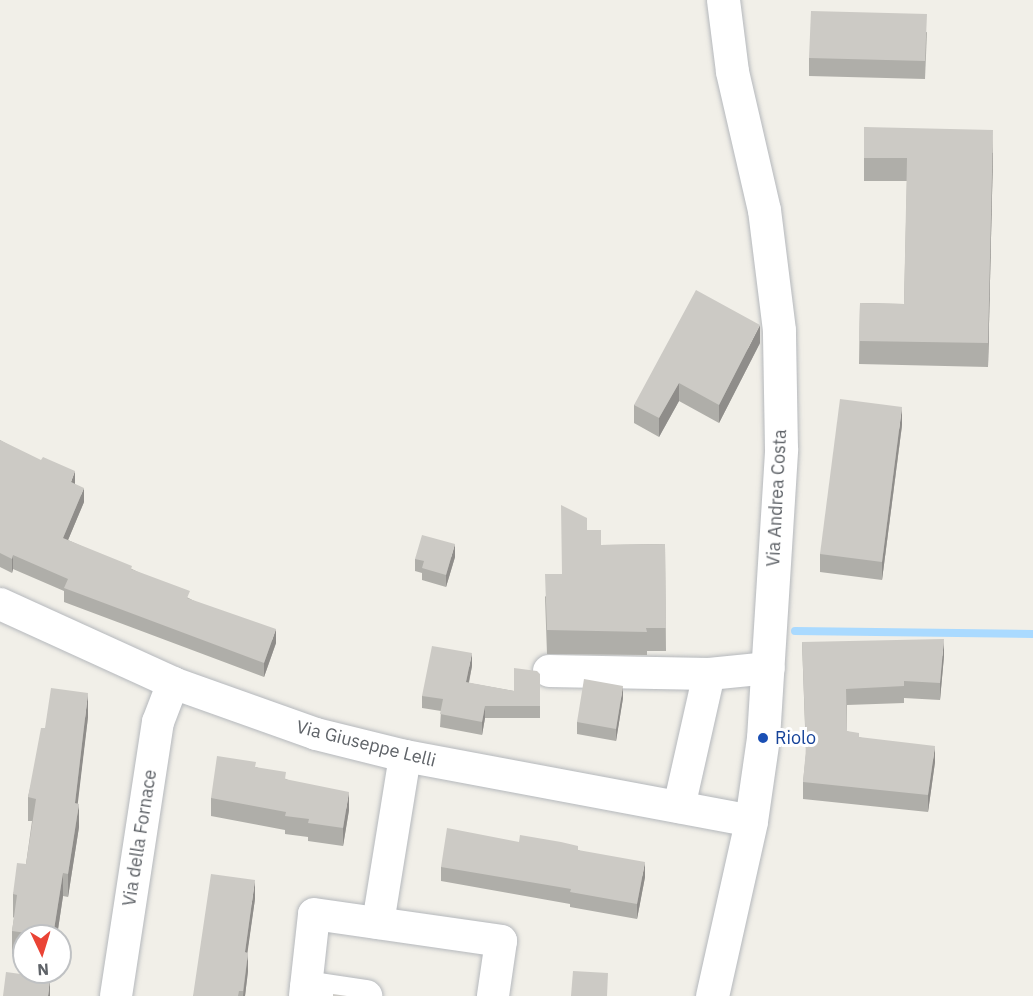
<!DOCTYPE html>
<html>
<head>
<meta charset="utf-8">
<style>
  body { margin:0 }
  #map { position:relative; width:1033px; height:996px; overflow:hidden; background:#f1efe8; font-family:"IBM Plex Sans",sans-serif }
  div>[style] { position:absolute }
  [style*='--x'] { left:calc(var(--x)*1px); top:calc(var(--y)*1px); width:calc(var(--w)*1px); rotate:calc(var(--a)*1deg) }
  .stream>* { height:8px; margin:-4px; padding:0 4px; transform-origin:4px; border-radius:4px; background:#aadaff }
  .roads { filter:drop-shadow(0 0 2px #b5b8bc) drop-shadow(0 0 2px #b5b8bc) }
  .minor>* { height:32px; margin:-16px; padding:0 16px; transform-origin:16px; border-radius:16px; background:#fff }
  .secondary>* { height:33px; margin:-16.5px; padding:0 16.5px; transform-origin:16.5px; border-radius:16.5px; background:#fff }
  .wall>* { inset:0; background:#afaea9 }
  .shaded-wall>* { inset:0; background:#8f8d8a }
  .building>* { inset:0; background:#cccac5 }
  .dots>* { width:16px; height:16px; translate:-50% -50%; box-sizing:border-box; border:3px solid #fff; border-radius:50% }
  span { translate:-50% -50%; white-space:nowrap; text-align:center; line-height:1.15; -webkit-text-stroke:6px #fff; paint-order:stroke }
  .street-label { font-size:18px; color:#5f6368 }
  .transit-label { font-size:18px; color:#164399 }
  .left { translate:0 -50%; text-align:left }
  .north { position:absolute; left:12px; top:924px; width:60px; height:60px; box-sizing:border-box; background:#fff; border:2px solid #bfc1c3; border-radius:50%; rotate:176deg; font-size:16px; font-weight:700; line-height:24px; text-align:center; color:#5f6368 }
  .north::after { content:''; display:block; margin:auto; width:21px; height:27px; background:#ea4335; clip-path:polygon(50% 0,100% 100%,50% 72%,0 100%) }
</style>
</head>
<body>
<div id="map">
  <div class="stream">
    <i style="--x:795;--y:631;--w:238;--a:0.7"></i>
  </div>
  <div class="roads">
    <div class="minor">
      <i style="--x:0;--y:604;--w:190;--a:24.5"></i>
      <i style="--x:173;--y:683;--w:152;--a:19.6"></i>
      <i style="--x:316;--y:734;--w:92;--a:13.9"></i>
      <i style="--x:405;--y:756;--w:352;--a:10.6"></i>
      <i style="--x:549;--y:671;--w:160;--a:1.1"></i>
      <i style="--x:709;--y:674;--w:60;--a:-5.7"></i>
      <i style="--x:679;--y:807;--w:136;--a:-77.3"></i>
      <i style="--x:378;--y:923;--w:169;--a:-80.8"></i>
      <i style="--x:306;--y:987;--w:61;--a:8.5"></i>
      <i style="--x:116;--y:996;--w:277;--a:-81.3"></i>
      <i style="--x:158;--y:722;--w:42;--a:-69"></i>
      <i style="--x:305;--y:996;--w:82;--a:-83.7"></i>
      <i style="--x:314;--y:914;--w:189;--a:8.2"></i>
      <i style="--x:501;--y:941;--w:56;--a:98.3"></i>
    </div>
    <div class="secondary">
      <i style="--x:712;--y:996;--w:179;--a:-77.4"></i>
      <i style="--x:751;--y:821;--w:84;--a:-81.8"></i>
      <i style="--x:763;--y:738;--w:290;--a:-86.4"></i>
      <i style="--x:781;--y:449;--w:119;--a:-91"></i>
      <i style="--x:779;--y:330;--w:121;--a:-97.1"></i>
      <i style="--x:764;--y:210;--w:143;--a:-103"></i>
      <i style="--x:732;--y:71;--w:72;--a:-97.2"></i>
    </div>
  </div>
  <div class="wall">
    <i style="clip-path:polygon(927px 32px,925px 79px,809px 76px,809px 58px)"></i>
    <i style="clip-path:polygon(864px 127px,993px 153px,988px 367px,859px 364px,860px 303px,904px 304px,907px 181px,864px 181px)"></i>
    <i style="clip-path:polygon(760px 343px,719px 423px,679px 401px,659px 437px,634px 423px,634px 405px)"></i>
    <i style="clip-path:polygon(902px 425px,882px 580px,820px 572px,820px 554px)"></i>
    <i style="clip-path:polygon(0 440px,75px 484px,84px 502px,68px 540px,132px 569px,276px 643px,264px 677px,64px 602px,64px 591px,13px 569px,12px 573px,0 567px)"></i>
    <i style="clip-path:polygon(587px 530px,601px 545px,665px 544px,666px 651px,647px 651px,647px 655px,547px 654px,545px 597px,562px 574px)"></i>
    <i style="clip-path:polygon(455px 557px,446px 587px,422px 580px,422px 573px,415px 571px,415px 559px)"></i>
    <i style="clip-path:polygon(802px 642px,944px 656px,940px 700px,904px 698px,904px 703px,847px 705px,847px 731px,859px 737px,935px 762px,928px 812px,803px 799px,803px 782px,806px 754px)"></i>
    <i style="clip-path:polygon(472px 666px,469px 683px,514px 691px,540px 674px,540px 718px,485px 718px,482px 735px,440px 727px,441px 711px,422px 708px,422px 696px)"></i>
    <i style="clip-path:polygon(623px 698px,616px 741px,577px 734px,577px 722px)"></i>
    <i style="clip-path:polygon(88px 717px,77px 804px,79px 827px,68px 897px,63px 896px,57px 936px,24px 936px,24px 956px,12px 954px,12px 931px,14px 918px,13px 917px,13px 894px,26px 864px,32px 821px,28px 821px,28px 797px,45px 728px)"></i>
    <i style="clip-path:polygon(256px 767px,286px 779px,349px 810px,343px 846px,308px 841px,308px 837px,285px 834px,285px 830px,211px 816px,211px 798px)"></i>
    <i style="clip-path:polygon(519px 842px,578px 850px,645px 877px,637px 919px,570px 907px,570px 904px,441px 881px,441px 867px)"></i>
    <i style="clip-path:polygon(255px 899px,247px 953px,248px 971px,245px 996px,193px 996px)"></i>
  </div>
  <div class="shaded-wall">
    <i style="clip-path:polygon(993px 130px,993px 153px,988px 367px,988px 343px)"></i>
    <i style="clip-path:polygon(760px 325px,760px 343px,719px 423px,719px 405px)"></i>
    <i style="clip-path:polygon(679px 383px,679px 401px,659px 437px,659px 418px)"></i>
    <i style="clip-path:polygon(902px 407px,902px 425px,882px 580px,882px 562px)"></i>
    <i style="clip-path:polygon(75px 471px,75px 485px,71px 482px)"></i>
    <i style="clip-path:polygon(84px 488px,84px 502px,63px 552px,63px 538px)"></i>
    <i style="clip-path:polygon(455px 544px,455px 557px,446px 587px,446px 575px)"></i>
    <i style="clip-path:polygon(13px 555px,13px 569px,12px 573px,12px 559px)"></i>
    <i style="clip-path:polygon(276px 629px,276px 643px,264px 677px,264px 663px)"></i>
    <i style="clip-path:polygon(944px 639px,944px 656px,940px 700px,940px 683px)"></i>
    <i style="clip-path:polygon(472px 653px,472px 666px,466px 695px,466px 682px)"></i>
    <i style="clip-path:polygon(623px 686px,623px 698px,616px 741px,616px 729px)"></i>
    <i style="clip-path:polygon(88px 693px,88px 717px,75px 827px,75px 803px)"></i>
    <i style="clip-path:polygon(485px 706px,485px 718px,482px 735px,482px 722px)"></i>
    <i style="clip-path:polygon(935px 746px,935px 762px,928px 812px,928px 795px)"></i>
    <i style="clip-path:polygon(349px 792px,349px 810px,343px 846px,343px 828px)"></i>
    <i style="clip-path:polygon(79px 804px,79px 827px,68px 897px,68px 874px)"></i>
    <i style="clip-path:polygon(645px 862px,645px 877px,637px 919px,637px 904px)"></i>
    <i style="clip-path:polygon(63px 873px,63px 896px,57px 936px,53px 936px)"></i>
    <i style="clip-path:polygon(255px 880px,255px 899px,245px 970px,245px 952px)"></i>
    <i style="clip-path:polygon(248px 953px,248px 971px,245px 996px,243px 996px)"></i>
    <i style="clip-path:polygon(50px 978px,50px 996px,48px 996px)"></i>
  </div>
  <div class="building">
    <i style="clip-path:polygon(811px 11px,927px 14px,925px 61px,809px 58px)"></i>
    <i style="clip-path:polygon(864px 127px,993px 130px,988px 343px,859px 341px,860px 303px,904px 304px,907px 158px,864px 158px)"></i>
    <i style="clip-path:polygon(696px 290px,760px 325px,719px 405px,679px 383px,659px 418px,634px 405px)"></i>
    <i style="clip-path:polygon(840px 399px,902px 407px,882px 562px,820px 554px)"></i>
    <i style="clip-path:polygon(0 440px,41px 460px,43px 457px,75px 471px,71px 482px,84px 488px,63px 538px,132px 566px,131px 569px,190px 591px,187px 598px,276px 629px,264px 663px,64px 588px,68px 579px,13px 555px,12px 559px,0 553px)"></i>
    <i style="clip-path:polygon(561px 505px,587px 518px,587px 530px,601px 530px,601px 545px,665px 544px,666px 628px,646px 628px,647px 632px,547px 630px,545px 574px,562px 574px)"></i>
    <i style="clip-path:polygon(422px 535px,455px 544px,446px 575px,422px 568px,424px 561px,415px 559px)"></i>
    <i style="clip-path:polygon(944px 639px,940px 683px,904px 681px,904px 686px,846px 689px,847px 731px,859px 733px,859px 737px,935px 746px,928px 795px,803px 782px,806px 749px,802px 642px)"></i>
    <i style="clip-path:polygon(432px 646px,472px 653px,466px 682px,514px 691px,514px 668px,537px 671px,540px 674px,540px 706px,485px 706px,482px 722px,440px 714px,443px 699px,422px 696px)"></i>
    <i style="clip-path:polygon(584px 679px,623px 686px,616px 729px,577px 722px)"></i>
    <i style="clip-path:polygon(51px 688px,88px 693px,75px 803px,79px 804px,68px 874px,63px 873px,53px 936px,48px 936px,12px 931px,17px 895px,13px 894px,17px 863px,26px 864px,36px 799px,28px 797px,41px 728px,45px 728px)"></i>
    <i style="clip-path:polygon(217px 756px,256px 762px,255px 767px,286px 772px,285px 779px,349px 792px,343px 828px,308px 823px,309px 819px,285px 816px,286px 812px,211px 798px)"></i>
    <i style="clip-path:polygon(447px 828px,519px 842px,520px 835px,561px 842px,578px 846px,578px 850px,645px 862px,637px 904px,570px 892px,571px 889px,441px 867px)"></i>
    <i style="clip-path:polygon(211px 874px,255px 880px,245px 952px,248px 953px,243px 991px,239px 991px,238px 996px,193px 996px)"></i>
    <i style="clip-path:polygon(573px 971px,608px 973px,607px 996px,571px 996px)"></i>
    <i style="clip-path:polygon(6px 972px,50px 978px,48px 996px,3px 996px)"></i>
    <i style="clip-path:polygon(333px 994px,347px 996px,333px 996px)"></i>
  </div>
  <div class="dots">
    <i style="left:763px;top:738px;background:#1a4fb4"></i>
  </div>
  <div class="street-label">
    <span style="left:777px;top:498px;rotate:-87deg">Via Andrea Costa</span>
    <span style="left:366px;top:744px;rotate:14deg">Via Giuseppe Lelli</span>
    <span style="left:140px;top:838px;rotate:-81deg">Via della Fornace</span>
  </div>
  <div class="transit-label">
    <span class="left" style="left:775px;top:738px">Riolo</span>
  </div>
  <div class="north">N</div>
</div>
</body>
</html>
